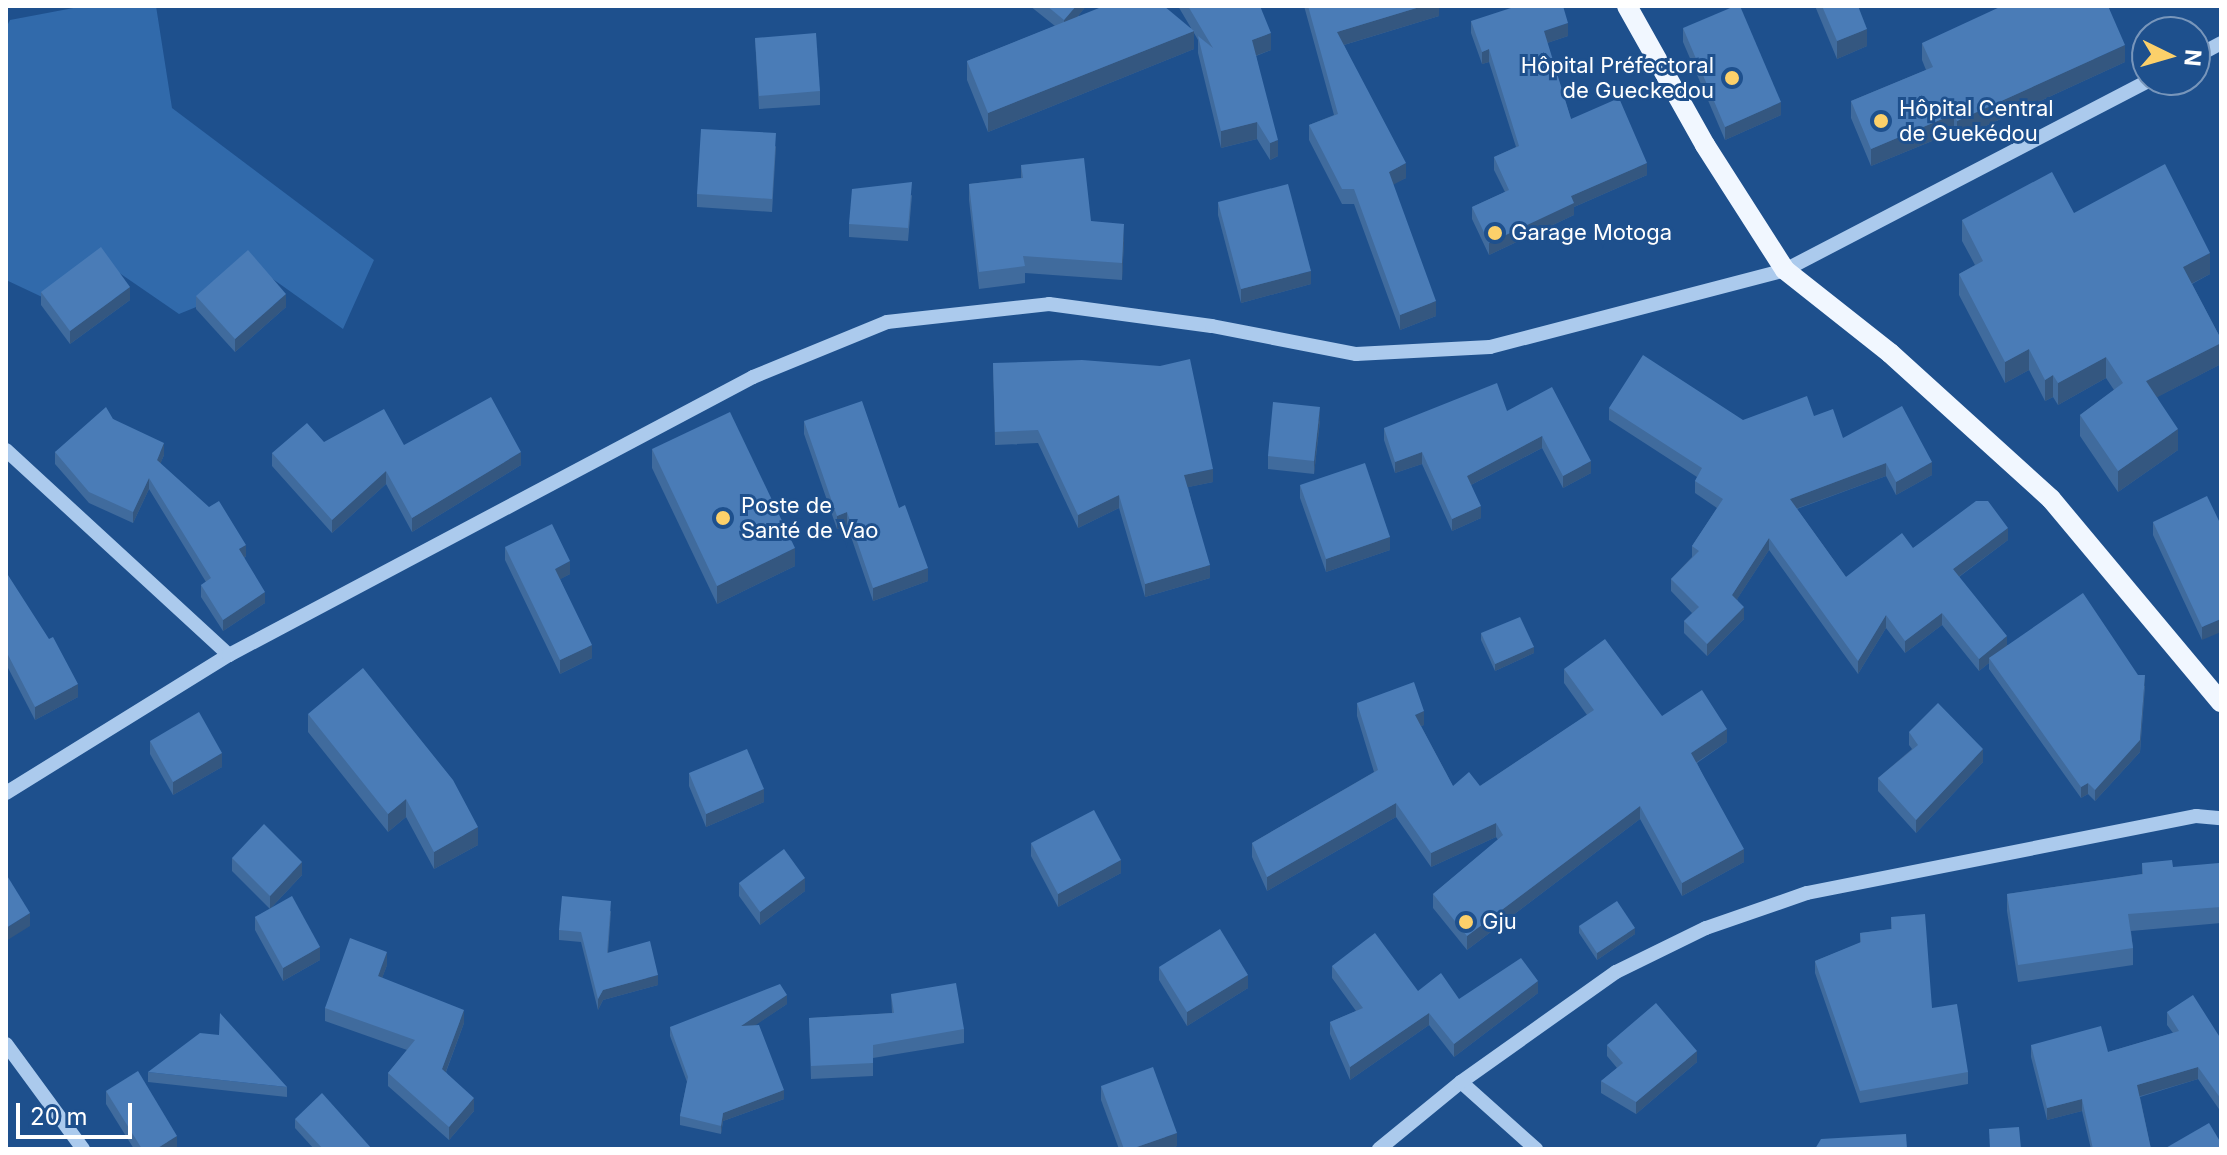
<!DOCTYPE html>
<html>
<head>
<meta charset="utf-8">
<style>
  body { margin:0 }
  #map { position:relative; width:2227px; height:1155px; overflow:hidden; background:#1e508d; font-family:Inter,sans-serif }
  div>[style] { position:absolute }
  [style*='--x'] { left:calc(var(--x)*1px); top:calc(var(--y)*1px); width:calc(var(--w)*1px); rotate:calc(var(--a)*1deg) }
  .green>* { inset:0; background:#316aab }
  .minor>* { height:14px; margin:-7px; padding:0 7px; transform-origin:7px; border-radius:7px; background:#abcaed }
  .major>* { height:20px; margin:-10px; padding:0 10px; transform-origin:10px; border-radius:10px; background:#f1f7ff }
  .wall>* { inset:0; background:#406b9d }
  .shaded-wall>* { inset:0; background:#345780 }
  .building>* { inset:0; background:#4a7cb7 }
  .dots>* { width:22px; height:22px; translate:-50% -50%; box-sizing:border-box; border:4px solid #1e508d; border-radius:50% }
  span { translate:-50% -50%; white-space:nowrap; text-align:center; line-height:1.15; -webkit-text-stroke:6px #1e508d; paint-order:stroke }
  .poi-label { font-size:22px; color:#fff }
  .right { translate:-100% -50%; text-align:right }
  .left { translate:0 -50%; text-align:left }
  .frame { position:absolute; inset:0; border:8px solid #fff; pointer-events:none }
  .north { position:absolute; left:2131px; top:16px; width:80px; height:80px; box-sizing:border-box; background:#1e508d; border:2px solid #7896bb; border-radius:50%; rotate:95deg; font-size:22px; font-weight:700; line-height:32px; text-align:center; color:#fff }
  .north::after { content:''; display:block; margin:auto; width:28px; height:36px; background:#fcd06a; clip-path:polygon(50% 0,100% 100%,50% 72%,0 100%) }
  .scale { position:absolute; left:16px; top:1103px; width:116px; height:36px; box-sizing:border-box; border:4px solid #fff; border-top:0; padding-left:10px; font-size:24px; line-height:28px; white-space:nowrap; color:#fff; -webkit-text-stroke:6px #1e508d; paint-order:stroke }
</style>
</head>
<body>
<div id="map">
  <div class="green">
    <i style="clip-path:polygon(84px 6px,156px 6px,172px 108px,374px 260px,343px 329px,270px 277px,179px 314px,115px 270px,57px 304px,6px 280px,6px 28px,10px 20px)"></i>
  </div>
  <div class="minor">
    <i style="--x:2195;--y:57;--w:30;--a:-28"></i>
    <i style="--x:6;--y:450;--w:303;--a:42.6"></i>
    <i style="--x:6;--y:793;--w:262;--a:-31.8"></i>
    <i style="--x:229;--y:655;--w:593;--a:-27.95"></i>
    <i style="--x:753;--y:377;--w:145;--a:-22.3"></i>
    <i style="--x:887;--y:322;--w:163;--a:-6.3"></i>
    <i style="--x:1049;--y:304;--w:164;--a:7.7"></i>
    <i style="--x:1212;--y:326;--w:147;--a:11"></i>
    <i style="--x:1356;--y:354;--w:134;--a:-3"></i>
    <i style="--x:1490;--y:347;--w:305;--a:-14.6"></i>
    <i style="--x:1785;--y:270;--w:411;--a:-27.5"></i>
    <i style="--x:6;--y:1044;--w:130;--a:53.7"></i>
    <i style="--x:1461;--y:1082;--w:101;--a:41.8"></i>
    <i style="--x:1379;--y:1149;--w:106;--a:-39.3"></i>
    <i style="--x:1461;--y:1082;--w:190;--a:-35.4"></i>
    <i style="--x:1616;--y:972;--w:100;--a:-26.1"></i>
    <i style="--x:1706;--y:928;--w:107;--a:-19.1"></i>
    <i style="--x:1807;--y:893;--w:397;--a:-11.2"></i>
    <i style="--x:2196;--y:816;--w:25;--a:5"></i>
  </div>
  <div class="major">
    <i style="--x:1627;--y:6;--w:159;--a:60.7"></i>
    <i style="--x:1705;--y:145;--w:148;--a:57.4"></i>
    <i style="--x:1785;--y:270;--w:134;--a:38.3"></i>
    <i style="--x:1890;--y:353;--w:217;--a:42.2"></i>
    <i style="--x:2051;--y:499;--w:265;--a:50.1"></i>
  </div>
  <div class="wall">
    <i style="clip-path:polygon(1030px 6px,1086px 6px,1078px 16px,1191px 28px,1178px 6px,1260px 6px,1271px 50px,1256px 56px,1278px 156px,1270px 160px,1257px 139px,1221px 148px,1198px 53px,1198px 40px,1194px 33px,1194px 49px,988px 132px,967px 80px,967px 61px,1055px 26px)"></i>
    <i style="clip-path:polygon(1304px 6px,1439px 6px,1439px 16px,1344px 45px,1406px 178px,1393px 184px,1436px 316px,1400px 330px,1354px 204px,1342px 204px,1309px 140px,1309px 125px,1334px 115px)"></i>
    <i style="clip-path:polygon(1815px 6px,1858px 6px,1867px 46px,1837px 59px)"></i>
    <i style="clip-path:polygon(1471px 21px,1568px 36px,1547px 43px,1571px 119px,1647px 175px,1574px 207px,1574px 215px,1489px 255px,1472px 219px,1472px 207px,1505px 192px,1494px 170px,1494px 157px,1516px 147px,1489px 62px,1482px 64px,1471px 33px)"></i>
    <i style="clip-path:polygon(1683px 28px,1781px 115px,1725px 140px,1683px 42px)"></i>
    <i style="clip-path:polygon(755px 38px,820px 91px,820px 105px,759px 109px)"></i>
    <i style="clip-path:polygon(1922px 43px,2125px 62px,1957px 139px,1954px 132px,1871px 166px,1851px 118px,1851px 101px,1926px 70px,1922px 60px)"></i>
    <i style="clip-path:polygon(776px 146px,772px 212px,697px 207px,697px 194px)"></i>
    <i style="clip-path:polygon(1021px 165px,1091px 221px,1124px 240px,1122px 280px,1025px 273px,1025px 283px,979px 289px,969px 200px,969px 184px,1021px 178px)"></i>
    <i style="clip-path:polygon(912px 195px,908px 241px,849px 237px,849px 224px)"></i>
    <i style="clip-path:polygon(1218px 202px,1311px 284px,1241px 303px,1218px 215px)"></i>
    <i style="clip-path:polygon(2074px 213px,2210px 274px,2192px 284px,2221px 339px,2221px 364px,2157px 397px,2178px 450px,2118px 492px,2080px 436px,2080px 415px,2114px 390px,2106px 378px,2058px 405px,2053px 397px,2045px 401px,2029px 370px,2005px 383px,1959px 295px,1959px 274px,1975px 265px,1962px 241px,1962px 220px)"></i>
    <i style="clip-path:polygon(41px 292px,130px 300px,70px 344px,41px 305px)"></i>
    <i style="clip-path:polygon(196px 296px,286px 307px,235px 352px,196px 309px)"></i>
    <i style="clip-path:polygon(993px 363px,1213px 482px,1188px 487px,1210px 578px,1145px 597px,1119px 508px,1078px 528px,1038px 443px,995px 445px)"></i>
    <i style="clip-path:polygon(1609px 408px,1743px 420px,1814px 416px,1843px 438px,1932px 475px,1896px 495px,1886px 476px,1797px 509px,1846px 577px,1913px 548px,2008px 540px,1959px 577px,2007px 645px,2145px 686px,2140px 752px,2095px 801px,2088px 794px,2081px 798px,1989px 669px,1989px 663px,1979px 671px,1942px 625px,1905px 653px,1886px 628px,1858px 674px,1769px 550px,1737px 599px,1744px 619px,1707px 656px,1684px 633px,1684px 621px,1692px 613px,1671px 591px,1671px 579px,1692px 557px,1692px 546px,1717px 508px,1695px 493px,1695px 481px,1697px 477px,1609px 420px)"></i>
    <i style="clip-path:polygon(1507px 411px,1591px 473px,1563px 488px,1542px 448px,1471px 485px,1481px 518px,1452px 531px,1422px 464px,1395px 473px,1384px 440px,1384px 428px)"></i>
    <i style="clip-path:polygon(113px 419px,164px 455px,160px 464px,246px 556px,244px 558px,265px 603px,223px 631px,201px 597px,201px 585px,206px 582px,149px 489px,133px 523px,89px 503px,55px 464px,55px 452px)"></i>
    <i style="clip-path:polygon(1320px 420px,1314px 474px,1268px 469px,1268px 456px)"></i>
    <i style="clip-path:polygon(804px 421px,899px 508px,928px 581px,873px 601px,847px 525px,837px 529px,804px 434px)"></i>
    <i style="clip-path:polygon(324px 442px,404px 445px,521px 465px,412px 532px,386px 484px,332px 533px,272px 466px,272px 453px)"></i>
    <i style="clip-path:polygon(652px 449px,795px 566px,717px 604px,652px 468px)"></i>
    <i style="clip-path:polygon(1300px 485px,1390px 550px,1326px 572px,1300px 498px)"></i>
    <i style="clip-path:polygon(2153px 522px,2221px 525px,2202px 640px,2153px 535px)"></i>
    <i style="clip-path:polygon(505px 547px,570px 574px,560px 579px,592px 658px,560px 674px,505px 560px)"></i>
    <i style="clip-path:polygon(6px 572px,78px 697px,35px 720px,6px 664px)"></i>
    <i style="clip-path:polygon(1481px 633px,1534px 653px,1495px 671px,1481px 640px)"></i>
    <i style="clip-path:polygon(1564px 669px,1662px 716px,1727px 742px,1697px 763px,1744px 862px,1682px 896px,1640px 819px,1467px 950px,1433px 908px,1433px 894px,1498px 840px,1496px 837px,1431px 867px,1396px 817px,1267px 891px,1252px 857px,1252px 843px,1374px 772px,1357px 716px,1357px 703px,1424px 725px,1421px 726px,1453px 786px,1480px 786px,1587px 715px,1564px 683px)"></i>
    <i style="clip-path:polygon(308px 714px,478px 845px,434px 869px,406px 817px,388px 832px,308px 732px)"></i>
    <i style="clip-path:polygon(1909px 732px,1983px 762px,1916px 833px,1878px 791px,1878px 778px,1912px 749px,1909px 745px)"></i>
    <i style="clip-path:polygon(150px 741px,222px 767px,173px 795px,150px 754px)"></i>
    <i style="clip-path:polygon(689px 773px,764px 802px,706px 827px,689px 786px)"></i>
    <i style="clip-path:polygon(1031px 843px,1121px 873px,1058px 907px,1031px 856px)"></i>
    <i style="clip-path:polygon(232px 858px,302px 875px,270px 909px,320px 960px,283px 981px,255px 930px,255px 917px,270px 909px,232px 871px)"></i>
    <i style="clip-path:polygon(2142px 863px,2173px 867px,2221px 882px,2221px 923px,2131px 931px,2133px 948px,2133px 965px,2018px 982px,2007px 911px,2007px 894px,2142px 874px)"></i>
    <i style="clip-path:polygon(739px 883px,805px 891px,760px 925px,739px 896px)"></i>
    <i style="clip-path:polygon(611px 911px,608px 953px,658px 985px,603px 1000px,598px 1010px,581px 942px,559px 940px,559px 930px)"></i>
    <i style="clip-path:polygon(1891px 917px,1932px 1008px,1968px 1072px,1968px 1084px,1860px 1103px,1815px 973px,1815px 961px,1860px 943px,1860px 933px,1891px 929px)"></i>
    <i style="clip-path:polygon(1579px 926px,1635px 934px,1597px 960px,1579px 933px)"></i>
    <i style="clip-path:polygon(387px 965px,382px 978px,464px 1023px,446px 1072px,474px 1111px,449px 1140px,388px 1086px,388px 1073px,407px 1050px,325px 1021px,325px 1008px)"></i>
    <i style="clip-path:polygon(1332px 966px,1418px 991px,1459px 999px,1538px 993px,1454px 1057px,1429px 1025px,1350px 1080px,1330px 1034px,1330px 1022px,1356px 1011px,1332px 978px)"></i>
    <i style="clip-path:polygon(1159px 967px,1248px 988px,1187px 1026px,1159px 980px)"></i>
    <i style="clip-path:polygon(891px 994px,964px 1029px,964px 1043px,873px 1058px,873px 1076px,811px 1079px,809px 1018px,892px 1013px)"></i>
    <i style="clip-path:polygon(787px 1004px,755px 1025px,784px 1099px,723px 1121px,721px 1134px,680px 1125px,680px 1116px,687px 1082px,670px 1036px,670px 1027px)"></i>
    <i style="clip-path:polygon(2167px 1012px,2221px 1039px,2221px 1112px,2198px 1079px,2140px 1097px,2151px 1149px,2091px 1149px,2082px 1111px,2047px 1120px,2031px 1057px,2031px 1045px,2108px 1052px,2173px 1033px,2167px 1025px)"></i>
    <i style="clip-path:polygon(1607px 1045px,1697px 1062px,1636px 1114px,1601px 1093px,1601px 1081px,1617px 1068px,1607px 1056px)"></i>
    <i style="clip-path:polygon(148px 1072px,287px 1087px,287px 1097px,148px 1082px)"></i>
    <i style="clip-path:polygon(1101px 1086px,1177px 1146px,1168px 1149px,1119px 1149px,1101px 1100px)"></i>
    <i style="clip-path:polygon(106px 1091px,177px 1149px,134px 1149px,106px 1104px)"></i>
    <i style="clip-path:polygon(295px 1119px,372px 1149px,314px 1149px,295px 1128px)"></i>
  </div>
  <div class="shaded-wall">
    <i style="clip-path:polygon(1076px 6px,1086px 6px,1064px 34px,1064px 20px)"></i>
    <i style="clip-path:polygon(1423px 6px,1439px 6px,1439px 16px,1337px 47px,1337px 32px)"></i>
    <i style="clip-path:polygon(1568px 23px,1568px 36px,1544px 44px,1544px 31px)"></i>
    <i style="clip-path:polygon(1867px 29px,1867px 46px,1837px 59px,1837px 41px)"></i>
    <i style="clip-path:polygon(1194px 31px,1194px 49px,988px 132px,988px 113px)"></i>
    <i style="clip-path:polygon(1271px 33px,1271px 50px,1252px 57px,1252px 40px)"></i>
    <i style="clip-path:polygon(2125px 45px,2125px 62px,1957px 139px,1957px 121px)"></i>
    <i style="clip-path:polygon(1489px 49px,1489px 62px,1482px 64px,1482px 52px)"></i>
    <i style="clip-path:polygon(1781px 102px,1781px 115px,1725px 140px,1725px 127px)"></i>
    <i style="clip-path:polygon(1954px 114px,1954px 132px,1871px 166px,1871px 149px)"></i>
    <i style="clip-path:polygon(1257px 122px,1257px 139px,1221px 148px,1221px 131px)"></i>
    <i style="clip-path:polygon(1278px 140px,1278px 156px,1270px 160px,1270px 143px)"></i>
    <i style="clip-path:polygon(1406px 163px,1406px 178px,1389px 187px,1389px 172px)"></i>
    <i style="clip-path:polygon(1647px 163px,1647px 175px,1574px 207px,1574px 215px,1489px 255px,1489px 243px,1571px 196px)"></i>
    <i style="clip-path:polygon(1124px 224px,1124px 240px,1122px 280px,1122px 263px)"></i>
    <i style="clip-path:polygon(2210px 253px,2210px 274px,2183px 288px,2183px 267px)"></i>
    <i style="clip-path:polygon(1311px 271px,1311px 284px,1241px 303px,1241px 289px)"></i>
    <i style="clip-path:polygon(130px 287px,130px 300px,70px 344px,70px 331px)"></i>
    <i style="clip-path:polygon(286px 294px,286px 307px,235px 352px,235px 339px)"></i>
    <i style="clip-path:polygon(1436px 301px,1436px 316px,1400px 330px,1400px 315px)"></i>
    <i style="clip-path:polygon(2221px 343px,2221px 364px,2146px 403px,2146px 381px)"></i>
    <i style="clip-path:polygon(2029px 349px,2029px 370px,2005px 383px,2005px 362px)"></i>
    <i style="clip-path:polygon(2106px 357px,2106px 378px,2058px 405px,2058px 383px)"></i>
    <i style="clip-path:polygon(2053px 375px,2053px 397px,2045px 401px,2045px 380px)"></i>
    <i style="clip-path:polygon(1320px 407px,1320px 420px,1314px 474px,1314px 461px)"></i>
    <i style="clip-path:polygon(2178px 429px,2178px 450px,2118px 492px,2118px 471px)"></i>
    <i style="clip-path:polygon(1542px 436px,1542px 448px,1467px 487px,1467px 476px)"></i>
    <i style="clip-path:polygon(164px 443px,164px 455px,157px 472px,157px 460px)"></i>
    <i style="clip-path:polygon(521px 452px,521px 465px,412px 532px,412px 518px)"></i>
    <i style="clip-path:polygon(1422px 452px,1422px 464px,1395px 473px,1395px 462px)"></i>
    <i style="clip-path:polygon(1591px 461px,1591px 473px,1563px 488px,1563px 476px)"></i>
    <i style="clip-path:polygon(1932px 462px,1932px 475px,1896px 495px,1896px 482px)"></i>
    <i style="clip-path:polygon(1886px 463px,1886px 476px,1790px 511px,1790px 499px)"></i>
    <i style="clip-path:polygon(1213px 469px,1213px 482px,1184px 488px,1184px 475px)"></i>
    <i style="clip-path:polygon(386px 471px,386px 484px,332px 533px,332px 520px)"></i>
    <i style="clip-path:polygon(149px 478px,149px 489px,133px 523px,133px 512px)"></i>
    <i style="clip-path:polygon(1119px 495px,1119px 508px,1078px 528px,1078px 515px)"></i>
    <i style="clip-path:polygon(1481px 506px,1481px 518px,1452px 531px,1452px 519px)"></i>
    <i style="clip-path:polygon(847px 512px,847px 525px,837px 529px,837px 516px)"></i>
    <i style="clip-path:polygon(2008px 528px,2008px 540px,1953px 581px,1953px 569px)"></i>
    <i style="clip-path:polygon(1390px 537px,1390px 550px,1326px 572px,1326px 559px)"></i>
    <i style="clip-path:polygon(1769px 538px,1769px 550px,1732px 607px,1732px 595px)"></i>
    <i style="clip-path:polygon(246px 545px,246px 556px,239px 561px,239px 549px)"></i>
    <i style="clip-path:polygon(795px 548px,795px 566px,717px 604px,717px 586px)"></i>
    <i style="clip-path:polygon(570px 561px,570px 574px,555px 582px,555px 569px)"></i>
    <i style="clip-path:polygon(1210px 565px,1210px 578px,1145px 597px,1145px 584px)"></i>
    <i style="clip-path:polygon(928px 568px,928px 581px,873px 601px,873px 588px)"></i>
    <i style="clip-path:polygon(265px 592px,265px 603px,223px 631px,223px 620px)"></i>
    <i style="clip-path:polygon(1744px 607px,1744px 619px,1707px 656px,1707px 644px)"></i>
    <i style="clip-path:polygon(1942px 613px,1942px 625px,1905px 653px,1905px 641px)"></i>
    <i style="clip-path:polygon(1886px 615px,1886px 628px,1858px 674px,1858px 661px)"></i>
    <i style="clip-path:polygon(2221px 619px,2221px 632px,2202px 640px,2202px 627px)"></i>
    <i style="clip-path:polygon(2007px 636px,2007px 649px,1989px 658px,1989px 663px,1979px 671px,1979px 659px)"></i>
    <i style="clip-path:polygon(592px 645px,592px 658px,560px 674px,560px 660px)"></i>
    <i style="clip-path:polygon(1534px 647px,1534px 653px,1495px 671px,1495px 664px)"></i>
    <i style="clip-path:polygon(2145px 675px,2140px 752px,2095px 801px,2095px 790px)"></i>
    <i style="clip-path:polygon(78px 684px,78px 697px,35px 720px,35px 707px)"></i>
    <i style="clip-path:polygon(1424px 711px,1424px 725px,1415px 728px,1415px 715px)"></i>
    <i style="clip-path:polygon(1727px 729px,1727px 742px,1691px 766px,1691px 753px)"></i>
    <i style="clip-path:polygon(1983px 749px,1983px 762px,1916px 833px,1916px 820px)"></i>
    <i style="clip-path:polygon(222px 753px,222px 767px,173px 795px,173px 782px)"></i>
    <i style="clip-path:polygon(2088px 783px,2088px 794px,2081px 798px,2081px 787px)"></i>
    <i style="clip-path:polygon(764px 789px,764px 802px,706px 827px,706px 814px)"></i>
    <i style="clip-path:polygon(406px 799px,406px 817px,388px 832px,388px 814px)"></i>
    <i style="clip-path:polygon(1396px 803px,1396px 817px,1267px 891px,1267px 877px)"></i>
    <i style="clip-path:polygon(1640px 806px,1640px 819px,1467px 950px,1467px 936px)"></i>
    <i style="clip-path:polygon(1496px 823px,1496px 837px,1431px 867px,1431px 853px)"></i>
    <i style="clip-path:polygon(478px 827px,478px 845px,434px 869px,434px 852px)"></i>
    <i style="clip-path:polygon(1744px 849px,1744px 862px,1682px 896px,1682px 883px)"></i>
    <i style="clip-path:polygon(1121px 860px,1121px 873px,1058px 907px,1058px 894px)"></i>
    <i style="clip-path:polygon(302px 862px,302px 875px,270px 909px,270px 896px)"></i>
    <i style="clip-path:polygon(805px 878px,805px 891px,760px 925px,760px 912px)"></i>
    <i style="clip-path:polygon(30px 913px,30px 926px,6px 941px,6px 928px)"></i>
    <i style="clip-path:polygon(1635px 928px,1635px 934px,1597px 960px,1597px 953px)"></i>
    <i style="clip-path:polygon(320px 947px,320px 960px,283px 981px,283px 968px)"></i>
    <i style="clip-path:polygon(387px 952px,387px 965px,378px 989px,378px 976px)"></i>
    <i style="clip-path:polygon(658px 975px,658px 985px,603px 1000px,598px 1010px,598px 999px,603px 990px)"></i>
    <i style="clip-path:polygon(1248px 975px,1248px 988px,1187px 1026px,1187px 1012px)"></i>
    <i style="clip-path:polygon(1538px 981px,1538px 993px,1454px 1057px,1454px 1044px)"></i>
    <i style="clip-path:polygon(787px 995px,787px 1004px,741px 1035px,741px 1026px)"></i>
    <i style="clip-path:polygon(464px 1010px,464px 1023px,442px 1082px,442px 1069px)"></i>
    <i style="clip-path:polygon(1429px 1013px,1429px 1025px,1350px 1080px,1350px 1067px)"></i>
    <i style="clip-path:polygon(1697px 1051px,1697px 1062px,1636px 1114px,1636px 1102px)"></i>
    <i style="clip-path:polygon(2198px 1067px,2198px 1079px,2137px 1097px,2137px 1085px)"></i>
    <i style="clip-path:polygon(784px 1090px,784px 1099px,723px 1121px,721px 1134px,721px 1126px,723px 1113px)"></i>
    <i style="clip-path:polygon(474px 1098px,474px 1111px,449px 1140px,449px 1127px)"></i>
    <i style="clip-path:polygon(2082px 1099px,2082px 1111px,2047px 1120px,2047px 1108px)"></i>
    <i style="clip-path:polygon(8px 1118px,8px 1132px,6px 1133px,6px 1120px)"></i>
    <i style="clip-path:polygon(1177px 1133px,1177px 1146px,1168px 1149px,1131px 1149px)"></i>
    <i style="clip-path:polygon(177px 1136px,177px 1149px,156px 1149px)"></i>
  </div>
  <div class="building">
    <i style="clip-path:polygon(1047px 6px,1076px 6px,1064px 20px)"></i>
    <i style="clip-path:polygon(1104px 6px,1164px 6px,1194px 31px,988px 113px,967px 61px)"></i>
    <i style="clip-path:polygon(1188px 6px,1260px 6px,1271px 33px,1252px 40px,1278px 140px,1270px 143px,1257px 122px,1221px 131px,1198px 36px,1213px 48px)"></i>
    <i style="clip-path:polygon(1308px 6px,1423px 6px,1337px 32px,1406px 163px,1389px 172px,1436px 301px,1400px 315px,1354px 189px,1342px 189px,1309px 125px,1338px 114px)"></i>
    <i style="clip-path:polygon(1517px 6px,1563px 6px,1568px 23px,1544px 31px,1571px 119px,1619px 98px,1647px 163px,1571px 196px,1574px 203px,1489px 243px,1472px 207px,1509px 190px,1494px 157px,1519px 146px,1489px 49px,1482px 52px,1471px 21px)"></i>
    <i style="clip-path:polygon(1735px 6px,1740px 6px,1781px 102px,1725px 127px,1683px 28px)"></i>
    <i style="clip-path:polygon(1822px 6px,1858px 6px,1867px 29px,1837px 41px)"></i>
    <i style="clip-path:polygon(2002px 6px,2108px 6px,2125px 45px,1957px 121px,1954px 114px,1871px 149px,1851px 101px,1933px 67px,1922px 43px)"></i>
    <i style="clip-path:polygon(816px 33px,820px 91px,759px 96px,755px 38px)"></i>
    <i style="clip-path:polygon(701px 129px,776px 133px,772px 199px,697px 194px)"></i>
    <i style="clip-path:polygon(1084px 158px,1091px 221px,1124px 224px,1122px 263px,1023px 256px,1025px 266px,979px 272px,969px 184px,1023px 178px,1021px 165px)"></i>
    <i style="clip-path:polygon(2165px 164px,2210px 253px,2183px 267px,2221px 339px,2221px 343px,2146px 381px,2178px 429px,2118px 471px,2080px 415px,2123px 383px,2106px 357px,2058px 383px,2053px 375px,2045px 380px,2029px 349px,2005px 362px,1959px 274px,1983px 261px,1962px 220px,2052px 172px,2074px 213px)"></i>
    <i style="clip-path:polygon(912px 182px,908px 228px,849px 224px,852px 189px)"></i>
    <i style="clip-path:polygon(1288px 184px,1311px 271px,1241px 289px,1218px 202px)"></i>
    <i style="clip-path:polygon(101px 247px,130px 287px,70px 331px,41px 292px)"></i>
    <i style="clip-path:polygon(248px 250px,286px 294px,235px 339px,196px 296px)"></i>
    <i style="clip-path:polygon(1643px 355px,1743px 420px,1807px 396px,1814px 416px,1833px 409px,1843px 438px,1902px 406px,1932px 462px,1896px 482px,1886px 463px,1790px 499px,1846px 577px,1902px 533px,1913px 548px,1976px 501px,1988px 501px,2008px 528px,1953px 569px,2007px 636px,1979px 659px,1942px 613px,1905px 641px,1886px 615px,1858px 661px,1769px 538px,1732px 595px,1744px 607px,1707px 644px,1684px 621px,1699px 607px,1671px 579px,1699px 551px,1692px 546px,1723px 499px,1695px 481px,1702px 468px,1609px 408px)"></i>
    <i style="clip-path:polygon(1190px 359px,1213px 469px,1184px 475px,1210px 565px,1145px 584px,1119px 495px,1078px 515px,1038px 430px,995px 432px,993px 363px,1082px 360px,1160px 366px)"></i>
    <i style="clip-path:polygon(1497px 383px,1507px 411px,1552px 387px,1591px 461px,1563px 476px,1542px 436px,1467px 476px,1481px 506px,1452px 519px,1422px 452px,1395px 462px,1384px 428px)"></i>
    <i style="clip-path:polygon(491px 397px,521px 452px,412px 518px,386px 471px,332px 520px,272px 453px,307px 423px,324px 442px,384px 409px,404px 445px)"></i>
    <i style="clip-path:polygon(862px 401px,899px 508px,905px 505px,928px 568px,873px 588px,847px 512px,837px 516px,804px 421px)"></i>
    <i style="clip-path:polygon(1273px 402px,1320px 407px,1314px 461px,1268px 456px)"></i>
    <i style="clip-path:polygon(106px 407px,113px 419px,164px 443px,157px 460px,209px 507px,219px 501px,246px 545px,239px 549px,265px 592px,223px 620px,201px 585px,211px 578px,149px 478px,133px 512px,89px 492px,55px 452px)"></i>
    <i style="clip-path:polygon(730px 412px,795px 548px,717px 586px,652px 449px)"></i>
    <i style="clip-path:polygon(1365px 463px,1390px 537px,1326px 559px,1300px 485px)"></i>
    <i style="clip-path:polygon(2207px 496px,2221px 525px,2221px 619px,2202px 627px,2153px 522px)"></i>
    <i style="clip-path:polygon(552px 524px,570px 561px,555px 569px,592px 645px,560px 660px,505px 547px)"></i>
    <i style="clip-path:polygon(6px 572px,49px 639px,53px 637px,78px 684px,35px 707px,6px 651px)"></i>
    <i style="clip-path:polygon(2083px 593px,2138px 675px,2145px 675px,2140px 740px,2095px 790px,2088px 783px,2081px 787px,1989px 658px)"></i>
    <i style="clip-path:polygon(1520px 617px,1534px 647px,1495px 664px,1481px 633px)"></i>
    <i style="clip-path:polygon(1605px 639px,1662px 716px,1702px 690px,1727px 729px,1691px 753px,1744px 849px,1682px 883px,1640px 806px,1467px 936px,1433px 894px,1503px 835px,1496px 823px,1431px 853px,1396px 803px,1267px 877px,1252px 843px,1378px 770px,1357px 703px,1414px 682px,1424px 711px,1415px 715px,1453px 786px,1469px 772px,1480px 786px,1594px 710px,1564px 669px)"></i>
    <i style="clip-path:polygon(363px 668px,453px 780px,478px 827px,434px 852px,406px 799px,388px 814px,308px 714px)"></i>
    <i style="clip-path:polygon(1938px 703px,1983px 749px,1916px 820px,1878px 778px,1918px 745px,1909px 732px)"></i>
    <i style="clip-path:polygon(199px 712px,222px 753px,173px 782px,150px 741px)"></i>
    <i style="clip-path:polygon(747px 749px,764px 789px,706px 814px,689px 773px)"></i>
    <i style="clip-path:polygon(1094px 810px,1121px 860px,1058px 894px,1031px 843px)"></i>
    <i style="clip-path:polygon(264px 824px,302px 862px,270px 896px,232px 858px)"></i>
    <i style="clip-path:polygon(784px 849px,805px 878px,760px 912px,739px 883px)"></i>
    <i style="clip-path:polygon(2172px 860px,2173px 867px,2219px 863px,2221px 907px,2128px 914px,2133px 948px,2018px 965px,2007px 894px,2143px 874px,2142px 863px)"></i>
    <i style="clip-path:polygon(6px 874px,30px 913px,6px 928px)"></i>
    <i style="clip-path:polygon(292px 896px,320px 947px,283px 968px,255px 917px)"></i>
    <i style="clip-path:polygon(562px 896px,611px 901px,607px 953px,650px 941px,658px 975px,603px 990px,598px 999px,581px 932px,559px 930px)"></i>
    <i style="clip-path:polygon(1617px 901px,1635px 928px,1597px 953px,1579px 926px)"></i>
    <i style="clip-path:polygon(1925px 914px,1932px 1008px,1957px 1004px,1968px 1072px,1860px 1091px,1815px 961px,1861px 942px,1860px 933px,1892px 929px,1891px 917px)"></i>
    <i style="clip-path:polygon(1220px 929px,1248px 975px,1187px 1012px,1159px 967px)"></i>
    <i style="clip-path:polygon(1375px 933px,1418px 991px,1441px 973px,1459px 999px,1521px 958px,1538px 981px,1454px 1044px,1429px 1013px,1350px 1067px,1330px 1022px,1363px 1008px,1332px 966px)"></i>
    <i style="clip-path:polygon(350px 938px,387px 952px,378px 976px,464px 1010px,442px 1069px,474px 1098px,449px 1127px,388px 1073px,415px 1040px,325px 1008px)"></i>
    <i style="clip-path:polygon(956px 983px,964px 1029px,873px 1045px,873px 1063px,811px 1066px,809px 1018px,894px 1013px,891px 994px)"></i>
    <i style="clip-path:polygon(780px 984px,787px 995px,741px 1026px,759px 1025px,784px 1090px,723px 1113px,721px 1126px,680px 1116px,688px 1077px,670px 1027px)"></i>
    <i style="clip-path:polygon(2193px 995px,2221px 1039px,2221px 1099px,2198px 1067px,2137px 1085px,2151px 1149px,2093px 1149px,2082px 1099px,2047px 1108px,2031px 1045px,2101px 1026px,2108px 1052px,2179px 1031px,2167px 1012px)"></i>
    <i style="clip-path:polygon(1656px 1003px,1697px 1051px,1636px 1102px,1601px 1081px,1623px 1063px,1607px 1045px)"></i>
    <i style="clip-path:polygon(220px 1013px,287px 1087px,148px 1072px,200px 1033px,219px 1035px)"></i>
    <i style="clip-path:polygon(1153px 1067px,1177px 1133px,1131px 1149px,1124px 1149px,1101px 1086px)"></i>
    <i style="clip-path:polygon(138px 1071px,177px 1136px,156px 1149px,142px 1149px,106px 1091px)"></i>
    <i style="clip-path:polygon(322px 1093px,372px 1149px,323px 1149px,295px 1119px)"></i>
    <i style="clip-path:polygon(2209px 1123px,2221px 1143px,2221px 1149px,2164px 1149px)"></i>
    <i style="clip-path:polygon(2019px 1127px,2021px 1149px,1990px 1149px,1989px 1129px)"></i>
    <i style="clip-path:polygon(1906px 1134px,1907px 1149px,1815px 1149px,1821px 1139px)"></i>
  </div>
  <div class="dots">
    <i style="left:1732px;top:78px;background:#fcd06a"></i>
    <i style="left:1881px;top:121px;background:#fcd06a"></i>
    <i style="left:1495px;top:233px;background:#fcd06a"></i>
    <i style="left:723px;top:518px;background:#fcd06a"></i>
    <i style="left:1466px;top:922px;background:#fcd06a"></i>
  </div>
  <div class="poi-label">
    <span class="right" style="left:1714px;top:78px">Hôpital Préfectoral<br>de Gueckedou</span>
    <span class="left" style="left:1899px;top:121px">Hôpital Central<br>de Guekédou</span>
    <span class="left" style="left:1511px;top:233px">Garage Motoga</span>
    <span class="left" style="left:741px;top:518px">Poste de<br>Santé de Vao</span>
    <span class="left" style="left:1482px;top:922px">Gju</span>
  </div>
  <div class="frame"></div>
  <div class="north">N</div>
  <div class="scale">20 m</div>
</div>
</body>
</html>
